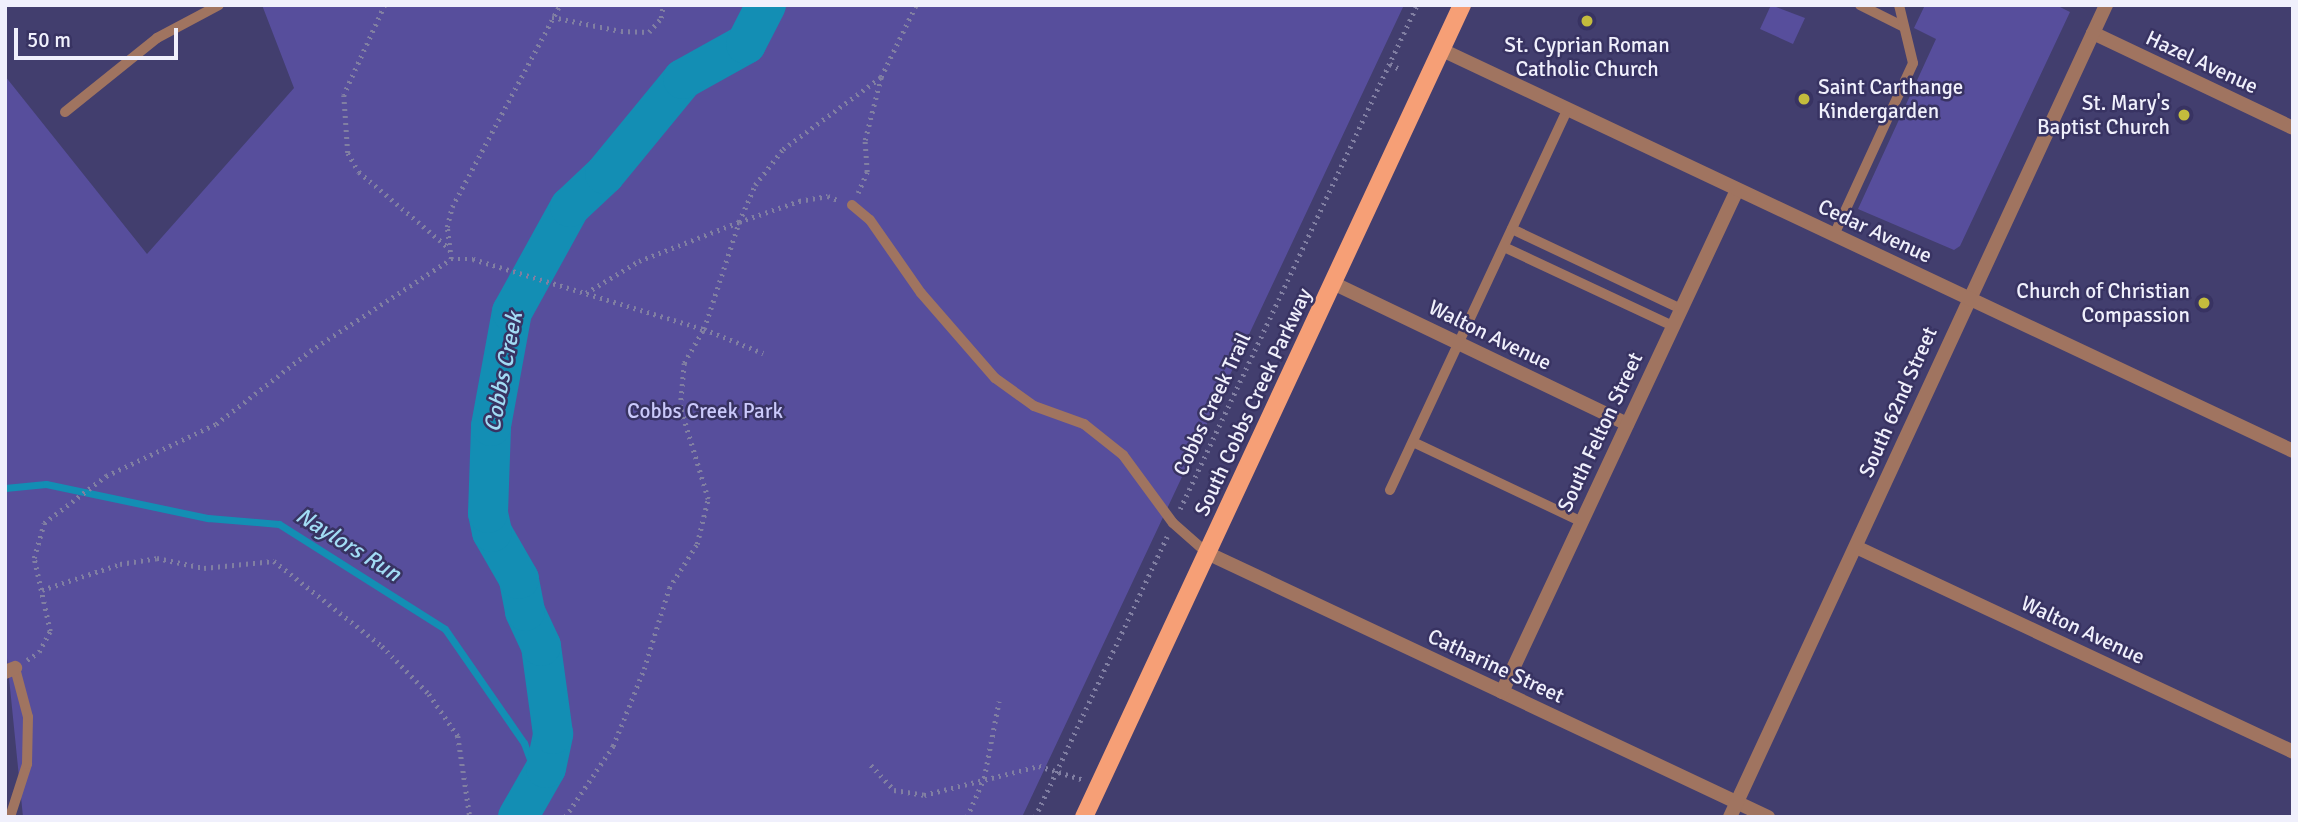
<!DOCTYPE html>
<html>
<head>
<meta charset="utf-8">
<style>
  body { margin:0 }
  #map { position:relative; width:2298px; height:822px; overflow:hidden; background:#423e6e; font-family:Signika,sans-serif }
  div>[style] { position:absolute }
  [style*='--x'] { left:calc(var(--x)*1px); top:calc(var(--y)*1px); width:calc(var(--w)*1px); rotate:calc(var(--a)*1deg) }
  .green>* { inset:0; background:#574e9c }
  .stream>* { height:7px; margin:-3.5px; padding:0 3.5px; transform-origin:3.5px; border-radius:3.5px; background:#138eb4 }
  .river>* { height:40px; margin:-20px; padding:0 20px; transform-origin:20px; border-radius:20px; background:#138eb4 }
  .path>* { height:4.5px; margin-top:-2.25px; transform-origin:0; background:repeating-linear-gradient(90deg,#817fa2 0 2px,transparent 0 7px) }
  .service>* { height:10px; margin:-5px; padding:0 5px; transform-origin:5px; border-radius:5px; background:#a07460 }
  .minor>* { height:14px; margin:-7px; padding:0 7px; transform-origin:7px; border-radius:7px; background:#a07460 }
  .tertiary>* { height:14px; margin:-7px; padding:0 7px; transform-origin:7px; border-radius:7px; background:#a07460 }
  .primary>* { height:18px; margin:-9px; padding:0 9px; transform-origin:9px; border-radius:9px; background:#f69f76 }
  .dots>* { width:19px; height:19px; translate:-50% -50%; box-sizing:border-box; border:4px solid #383362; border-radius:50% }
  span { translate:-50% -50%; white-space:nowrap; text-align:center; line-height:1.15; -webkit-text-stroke:5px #383362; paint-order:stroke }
  .poi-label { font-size:21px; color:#f0f0fc }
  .left { translate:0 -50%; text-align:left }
  .right { translate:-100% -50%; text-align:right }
  .street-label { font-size:21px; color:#f0f0fc }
  .park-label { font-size:21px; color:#cbcafb }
  .water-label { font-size:23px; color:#a2dcf4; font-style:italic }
  .frame { position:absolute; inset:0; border:7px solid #f0f0fc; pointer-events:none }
  .scale { position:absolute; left:14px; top:28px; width:164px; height:32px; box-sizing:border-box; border:4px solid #f0f0fc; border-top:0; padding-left:9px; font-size:21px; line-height:24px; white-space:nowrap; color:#f0f0fc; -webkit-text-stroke:5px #383362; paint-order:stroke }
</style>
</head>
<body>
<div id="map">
  <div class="green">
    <i style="clip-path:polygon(262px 5px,1404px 5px,1022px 817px,23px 817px,5px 638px,5px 76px,147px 254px,294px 88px)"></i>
    <i style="clip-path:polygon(1771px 5px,1805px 18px,1793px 44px,1760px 29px)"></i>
    <i style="clip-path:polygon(1925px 5px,2056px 5px,2070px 12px,1960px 246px,1954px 250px,1858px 209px,1936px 39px,1914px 28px)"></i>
  </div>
  <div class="stream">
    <i style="--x:5;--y:488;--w:41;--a:-5.6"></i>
    <i style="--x:46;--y:484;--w:166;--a:11.9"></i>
    <i style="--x:208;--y:518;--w:71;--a:4.8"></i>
    <i style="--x:279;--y:524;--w:196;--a:32.3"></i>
    <i style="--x:445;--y:629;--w:139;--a:55.3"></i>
    <i style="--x:524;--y:743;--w:40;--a:69.8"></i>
  </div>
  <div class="river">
    <i style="--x:518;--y:817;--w:56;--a:-60.3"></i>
    <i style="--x:546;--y:768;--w:35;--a:-78"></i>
    <i style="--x:553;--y:734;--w:89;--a:-97.8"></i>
    <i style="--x:541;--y:646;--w:38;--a:-115"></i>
    <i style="--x:525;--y:611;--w:33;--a:-101"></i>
    <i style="--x:519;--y:579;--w:54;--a:-119.9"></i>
    <i style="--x:492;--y:532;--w:19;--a:-102"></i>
    <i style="--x:488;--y:513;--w:87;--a:-88"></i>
    <i style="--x:491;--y:426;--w:116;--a:-79.6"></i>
    <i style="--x:512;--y:312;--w:120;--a:-61.1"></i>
    <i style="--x:570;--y:207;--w:48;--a:-43.3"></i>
    <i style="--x:605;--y:174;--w:123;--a:-50.6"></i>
    <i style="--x:683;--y:79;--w:72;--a:-29.1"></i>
    <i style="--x:746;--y:44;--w:44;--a:-62.9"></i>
  </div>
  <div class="path">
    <i style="--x:385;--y:5;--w:99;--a:114.5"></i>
    <i style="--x:344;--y:95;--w:58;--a:86.1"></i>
    <i style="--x:348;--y:153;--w:22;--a:60"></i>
    <i style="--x:359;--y:172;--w:118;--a:40.2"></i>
    <i style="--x:552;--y:17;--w:70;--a:11.5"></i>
    <i style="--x:621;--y:31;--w:28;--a:2"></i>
    <i style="--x:649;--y:32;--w:18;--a:-49"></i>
    <i style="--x:661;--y:18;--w:13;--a:-81"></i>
    <i style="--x:1390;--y:64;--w:11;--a:27"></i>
    <i style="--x:858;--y:193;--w:23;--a:-67"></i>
    <i style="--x:867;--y:172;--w:32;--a:-94"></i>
    <i style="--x:865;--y:140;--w:65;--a:-75.7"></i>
    <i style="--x:881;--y:77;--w:80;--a:-64.1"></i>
    <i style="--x:451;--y:259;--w:32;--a:-97"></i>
    <i style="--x:447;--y:227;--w:21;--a:-76"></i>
    <i style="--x:452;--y:207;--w:229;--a:-61.9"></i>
    <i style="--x:586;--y:293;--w:62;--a:-31.1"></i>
    <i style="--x:639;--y:261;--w:107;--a:-21.3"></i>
    <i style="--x:739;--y:222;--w:64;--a:-19.3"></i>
    <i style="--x:799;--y:201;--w:29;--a:-10"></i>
    <i style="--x:828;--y:196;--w:13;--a:23"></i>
    <i style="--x:1180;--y:509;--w:557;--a:-64.82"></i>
    <i style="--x:42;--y:590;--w:82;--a:-18.4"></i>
    <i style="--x:120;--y:564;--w:37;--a:-9"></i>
    <i style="--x:157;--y:558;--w:48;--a:12"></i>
    <i style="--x:204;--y:568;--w:70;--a:-5.7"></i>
    <i style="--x:274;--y:561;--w:137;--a:38.2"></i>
    <i style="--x:382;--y:646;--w:67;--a:45.6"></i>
    <i style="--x:429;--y:694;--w:51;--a:55.4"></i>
    <i style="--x:458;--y:736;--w:82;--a:81.6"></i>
    <i style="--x:27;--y:660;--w:14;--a:-34"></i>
    <i style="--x:39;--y:652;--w:24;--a:-62"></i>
    <i style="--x:50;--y:631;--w:75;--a:-102.4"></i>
    <i style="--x:34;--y:558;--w:36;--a:-74"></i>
    <i style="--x:44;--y:523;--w:78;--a:-37.2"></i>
    <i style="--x:106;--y:476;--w:122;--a:-25.3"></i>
    <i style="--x:216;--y:424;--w:119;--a:-37.8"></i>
    <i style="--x:310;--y:351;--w:168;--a:-33.1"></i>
    <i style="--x:451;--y:259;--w:22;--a:0"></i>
    <i style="--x:473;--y:259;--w:241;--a:16.9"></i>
    <i style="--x:704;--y:329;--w:64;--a:22.1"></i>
    <i style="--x:871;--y:765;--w:34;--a:47"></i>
    <i style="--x:894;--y:790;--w:30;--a:9"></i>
    <i style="--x:924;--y:795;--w:119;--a:-14.2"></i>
    <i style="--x:1039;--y:766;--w:47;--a:17.3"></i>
    <i style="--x:565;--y:817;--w:86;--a:-55.9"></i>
    <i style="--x:613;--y:746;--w:83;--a:-68.1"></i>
    <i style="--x:644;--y:669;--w:85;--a:-72.8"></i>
    <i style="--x:669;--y:588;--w:52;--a:-57.5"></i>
    <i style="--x:697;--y:544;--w:46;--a:-76.3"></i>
    <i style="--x:708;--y:499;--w:96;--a:-106.9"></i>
    <i style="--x:680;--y:407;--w:44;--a:-84.8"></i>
    <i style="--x:684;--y:363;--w:39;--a:-60"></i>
    <i style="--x:704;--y:329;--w:113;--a:-71.9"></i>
    <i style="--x:739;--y:222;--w:40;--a:-66.6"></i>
    <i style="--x:755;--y:185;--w:46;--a:-52.1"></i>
    <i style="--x:783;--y:149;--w:122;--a:-36.3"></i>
    <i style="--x:967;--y:817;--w:43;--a:-66.4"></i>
    <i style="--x:984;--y:778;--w:78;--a:-79"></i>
    <i style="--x:1035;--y:817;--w:310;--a:-64.8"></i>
  </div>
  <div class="service">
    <i style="--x:1860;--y:5;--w:47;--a:26.6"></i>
    <i style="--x:65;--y:112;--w:118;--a:-38.8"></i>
    <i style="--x:157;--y:38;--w:70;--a:-28"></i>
    <i style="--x:852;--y:205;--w:23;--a:40"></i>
    <i style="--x:870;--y:220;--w:89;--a:55.1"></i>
    <i style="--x:921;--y:293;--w:113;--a:49"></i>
    <i style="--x:995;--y:378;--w:48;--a:35.7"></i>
    <i style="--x:1034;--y:406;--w:53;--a:19.8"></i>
    <i style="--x:1084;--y:424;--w:50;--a:38.5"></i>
    <i style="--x:1123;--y:455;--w:84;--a:53.7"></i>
    <i style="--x:1173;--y:523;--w:45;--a:41.4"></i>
    <i style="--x:1512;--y:229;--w:187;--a:25.3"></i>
    <i style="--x:1834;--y:235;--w:189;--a:-65.3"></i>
    <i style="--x:1913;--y:63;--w:60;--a:-103.6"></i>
    <i style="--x:1504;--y:247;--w:187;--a:25.1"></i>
    <i style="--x:1413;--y:442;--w:187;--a:25.3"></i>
    <i style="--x:1390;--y:490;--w:418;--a:-65"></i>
    <i style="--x:10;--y:817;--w:56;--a:-72.2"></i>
    <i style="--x:27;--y:764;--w:47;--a:-88.8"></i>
    <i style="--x:28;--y:717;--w:51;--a:-104.9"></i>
  </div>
  <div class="minor">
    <i style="--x:2093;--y:33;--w:221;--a:25.4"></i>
    <i style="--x:1335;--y:284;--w:324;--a:25.6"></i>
    <i style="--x:1856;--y:547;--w:483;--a:25.1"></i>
    <i style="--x:1207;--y:553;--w:620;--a:25.2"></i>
    <i style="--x:5;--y:672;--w:11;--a:-22"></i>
    <i style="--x:1502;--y:692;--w:554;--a:-64.91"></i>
    <i style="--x:1730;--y:817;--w:895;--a:-65.15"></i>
  </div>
  <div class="tertiary">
    <i style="--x:1440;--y:49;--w:943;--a:25.23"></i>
  </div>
  <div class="primary">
    <i style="--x:1084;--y:817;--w:896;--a:-65.04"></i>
  </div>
  <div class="dots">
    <i style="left:1587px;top:21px;background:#c4bc3d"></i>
    <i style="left:1804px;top:99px;background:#c4bc3d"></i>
    <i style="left:2184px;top:115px;background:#c4bc3d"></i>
    <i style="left:2204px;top:303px;background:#c4bc3d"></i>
  </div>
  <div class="poi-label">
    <span style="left:1587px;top:57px">St. Cyprian Roman<br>Catholic Church</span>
    <span class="left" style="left:1818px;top:99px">Saint Carthange<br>Kindergarden</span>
    <span class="right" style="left:2170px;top:115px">St. Mary's<br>Baptist Church</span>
    <span class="right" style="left:2190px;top:303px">Church of Christian<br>Compassion</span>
  </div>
  <div class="street-label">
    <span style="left:2202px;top:62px;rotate:25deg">Hazel Avenue</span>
    <span style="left:1875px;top:231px;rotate:25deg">Cedar Avenue</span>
    <span style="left:1490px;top:335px;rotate:26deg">Walton Avenue</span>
    <span style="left:1253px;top:402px;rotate:-65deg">South Cobbs Creek Parkway</span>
    <span style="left:1898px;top:402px;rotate:-66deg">South 62nd Street</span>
    <span style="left:1212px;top:404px;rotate:-65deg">Cobbs Creek Trail</span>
    <span style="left:1600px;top:432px;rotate:-65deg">South Felton Street</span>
    <span style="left:2083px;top:630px;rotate:25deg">Walton Avenue</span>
    <span style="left:1496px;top:666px;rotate:25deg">Catharine Street</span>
  </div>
  <div class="park-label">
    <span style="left:705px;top:411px">Cobbs Creek Park</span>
  </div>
  <div class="water-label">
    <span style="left:504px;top:372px;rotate:-79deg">Cobbs Creek</span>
    <span style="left:348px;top:545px;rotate:32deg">Naylors Run</span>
  </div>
  <div class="frame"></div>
  <div class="scale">50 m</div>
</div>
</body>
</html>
